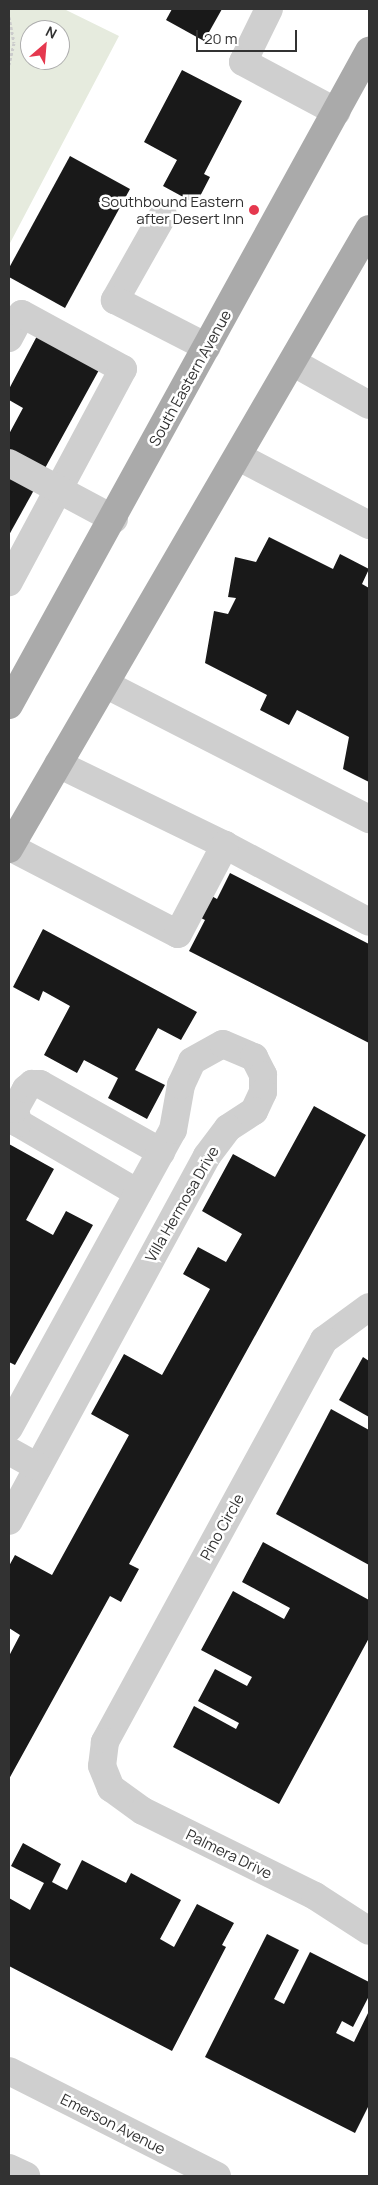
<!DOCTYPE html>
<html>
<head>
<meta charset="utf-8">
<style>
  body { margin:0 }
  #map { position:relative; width:378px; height:2185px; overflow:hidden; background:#fff; font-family:Manrope,sans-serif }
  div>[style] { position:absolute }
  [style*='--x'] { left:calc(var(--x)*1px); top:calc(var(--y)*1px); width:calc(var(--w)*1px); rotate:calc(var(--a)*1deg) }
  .green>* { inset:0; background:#e6ebde }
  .building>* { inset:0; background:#191919 }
  .path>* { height:3px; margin-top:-1.5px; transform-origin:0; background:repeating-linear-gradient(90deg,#ccc 0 2.5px,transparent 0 5px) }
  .minor>* { height:28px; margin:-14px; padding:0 14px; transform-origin:14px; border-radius:14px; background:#cfcfcf }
  .major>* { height:28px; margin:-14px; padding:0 14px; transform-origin:14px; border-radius:14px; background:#aaa }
  .dots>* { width:14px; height:14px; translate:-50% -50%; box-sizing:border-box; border:2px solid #fff; border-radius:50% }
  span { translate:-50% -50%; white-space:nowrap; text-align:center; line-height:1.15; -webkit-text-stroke:5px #fff; paint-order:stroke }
  .poi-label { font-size:15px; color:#323232 }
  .right { translate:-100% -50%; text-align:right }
  .street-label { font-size:15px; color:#323232 }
  .frame { position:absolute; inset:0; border:10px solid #323232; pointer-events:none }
  .north { position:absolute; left:20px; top:20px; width:50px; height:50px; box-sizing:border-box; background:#fff; border:1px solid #adadad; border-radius:50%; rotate:27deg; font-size:14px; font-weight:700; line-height:20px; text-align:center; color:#323232 }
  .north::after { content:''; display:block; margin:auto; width:18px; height:22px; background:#e5384e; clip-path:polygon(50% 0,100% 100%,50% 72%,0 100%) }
  .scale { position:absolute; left:196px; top:30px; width:101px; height:22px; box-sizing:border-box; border:2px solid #323232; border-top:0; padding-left:6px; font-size:15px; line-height:18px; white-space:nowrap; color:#323232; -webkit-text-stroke:4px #fff; paint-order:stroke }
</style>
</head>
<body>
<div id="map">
  <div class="green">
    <i style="clip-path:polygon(evenodd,9px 9px,64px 9px,119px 36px,9px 245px,9px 9px,30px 30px,60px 30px,60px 60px,30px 60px,30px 30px)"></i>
  </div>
  <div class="building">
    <i style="clip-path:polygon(172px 9px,222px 9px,204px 41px,166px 20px)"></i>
    <i style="clip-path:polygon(182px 70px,242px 101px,204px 174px,210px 177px,196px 204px,163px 186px,177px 160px,144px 142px)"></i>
    <i style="clip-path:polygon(70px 156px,130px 189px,65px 308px,9px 277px,9px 268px)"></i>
    <i style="clip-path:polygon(37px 336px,99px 370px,44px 470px,9px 451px,9px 434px,23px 408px,9px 400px,9px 389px)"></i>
    <i style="clip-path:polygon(9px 476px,34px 490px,9px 535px)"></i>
    <i style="clip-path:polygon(269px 537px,333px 569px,340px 554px,369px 569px,362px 584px,369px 588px,369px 782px,343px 769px,349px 737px,297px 710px,289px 725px,260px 710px,267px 695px,205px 663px,214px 611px,228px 614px,236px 598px,228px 597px,235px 557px,256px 562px)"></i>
    <i style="clip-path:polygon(230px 873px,369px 944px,369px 1043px,189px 951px,205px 920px,195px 915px,206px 893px,217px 899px)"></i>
    <i style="clip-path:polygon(43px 929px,197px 1012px,181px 1040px,158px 1028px,135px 1070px,165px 1085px,147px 1119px,108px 1098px,118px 1078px,84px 1060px,77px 1073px,44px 1055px,70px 1006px,43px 991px,39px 1001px,13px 987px)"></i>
    <i style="clip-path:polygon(314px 1106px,366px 1135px,129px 1564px,139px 1569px,121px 1602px,110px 1596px,9px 1779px,9px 1656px,20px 1635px,9px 1628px,9px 1566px,15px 1555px,52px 1575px,129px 1435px,91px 1414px,124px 1354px,162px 1375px,210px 1289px,183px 1274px,198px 1247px,226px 1262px,242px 1234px,202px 1211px,233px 1154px,275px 1177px)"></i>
    <i style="clip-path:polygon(9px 1144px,54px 1169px,26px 1220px,53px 1235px,66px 1211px,93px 1225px,15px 1365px,9px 1362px)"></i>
    <i style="clip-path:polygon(363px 1357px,369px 1361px,369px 1417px,339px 1400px)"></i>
    <i style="clip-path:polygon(331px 1409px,369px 1430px,369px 1565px,276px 1514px)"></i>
    <i style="clip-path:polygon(263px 1542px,369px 1600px,369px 1638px,279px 1804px,173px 1747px,194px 1706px,236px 1729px,239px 1723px,198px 1701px,215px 1669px,247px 1686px,252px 1677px,201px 1650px,233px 1591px,284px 1619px,290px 1608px,242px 1582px)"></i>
    <i style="clip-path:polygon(23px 1843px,61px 1864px,52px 1882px,67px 1890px,82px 1860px,126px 1883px,131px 1873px,181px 1900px,160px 1939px,174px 1947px,197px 1904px,234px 1923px,222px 1945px,226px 1947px,172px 2051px,9px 1966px,9px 1898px,30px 1910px,44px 1883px,11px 1866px)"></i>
    <i style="clip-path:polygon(267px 1934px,299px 1950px,274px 1999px,284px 2004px,310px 1952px,369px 1982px,369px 1996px,353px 2027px,342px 2021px,336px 2033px,354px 2042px,369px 2011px,369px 2105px,355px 2133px,205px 2057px)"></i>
  </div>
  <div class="path">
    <i style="--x:9;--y:17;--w:26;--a:79"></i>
    <i style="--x:14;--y:43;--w:22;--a:103"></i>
  </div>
  <div class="minor">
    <i style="--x:269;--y:9;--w:59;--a:116.1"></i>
    <i style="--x:243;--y:62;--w:106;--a:28"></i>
    <i style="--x:163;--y:215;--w:98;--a:119.5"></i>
    <i style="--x:115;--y:300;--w:103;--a:27.1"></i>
    <i style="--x:9;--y:338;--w:27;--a:-62"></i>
    <i style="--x:22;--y:314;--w:115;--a:28.6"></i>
    <i style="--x:123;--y:369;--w:242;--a:118.2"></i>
    <i style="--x:294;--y:363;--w:86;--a:29.2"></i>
    <i style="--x:239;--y:457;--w:147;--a:27.6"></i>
    <i style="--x:9;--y:463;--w:119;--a:28.1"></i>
    <i style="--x:105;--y:684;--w:297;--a:27.1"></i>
    <i style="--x:58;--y:764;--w:186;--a:25.9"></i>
    <i style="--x:225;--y:845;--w:163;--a:28.1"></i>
    <i style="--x:10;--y:847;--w:189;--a:27.4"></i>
    <i style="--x:178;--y:934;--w:101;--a:-62.2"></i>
    <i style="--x:138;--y:1193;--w:139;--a:-149.7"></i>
    <i style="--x:18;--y:1123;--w:14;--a:-102"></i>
    <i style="--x:15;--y:1109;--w:23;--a:-61"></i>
    <i style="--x:26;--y:1089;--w:8;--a:-40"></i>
    <i style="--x:32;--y:1084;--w:8;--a:0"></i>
    <i style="--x:40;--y:1084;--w:139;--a:29.3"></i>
    <i style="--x:369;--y:1307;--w:56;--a:143.7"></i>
    <i style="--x:324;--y:1340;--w:458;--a:118.6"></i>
    <i style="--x:105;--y:1742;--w:24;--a:97"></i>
    <i style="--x:102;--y:1766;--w:24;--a:68"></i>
    <i style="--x:111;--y:1788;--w:39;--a:36"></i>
    <i style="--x:143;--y:1811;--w:192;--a:26.3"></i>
    <i style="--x:315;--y:1896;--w:64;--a:32.9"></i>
    <i style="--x:9;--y:1428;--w:340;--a:-61.2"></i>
    <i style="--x:173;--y:1130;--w:46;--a:-79.9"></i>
    <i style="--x:181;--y:1085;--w:26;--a:-65"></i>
    <i style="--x:192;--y:1061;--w:35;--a:-29"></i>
    <i style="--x:223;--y:1044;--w:34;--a:23"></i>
    <i style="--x:254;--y:1057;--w:20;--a:63"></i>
    <i style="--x:263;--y:1075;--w:17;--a:90"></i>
    <i style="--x:263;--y:1092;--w:21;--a:115"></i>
    <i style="--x:254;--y:1111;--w:31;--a:147"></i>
    <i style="--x:228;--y:1128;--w:35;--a:127"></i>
    <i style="--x:207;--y:1156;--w:415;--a:118.5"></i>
    <i style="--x:9;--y:1451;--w:33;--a:29"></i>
    <i style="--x:9;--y:2071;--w:233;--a:26.8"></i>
    <i style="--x:9;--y:2168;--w:19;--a:25"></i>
  </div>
  <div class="major">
    <i style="--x:9;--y:705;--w:747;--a:-61.17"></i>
    <i style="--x:9;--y:849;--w:717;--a:-59.86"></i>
  </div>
  <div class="dots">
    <i style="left:254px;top:210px;background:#e5384e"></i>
  </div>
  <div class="poi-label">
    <span class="right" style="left:244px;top:210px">Southbound Eastern<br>after Desert Inn</span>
  </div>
  <div class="street-label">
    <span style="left:190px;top:378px;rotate:-61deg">South Eastern Avenue</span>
    <span style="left:182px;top:1204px;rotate:-60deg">Villa Hermosa Drive</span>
    <span style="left:222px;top:1527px;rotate:-61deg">Pino Circle</span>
    <span style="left:229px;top:1854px;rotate:26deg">Palmera Drive</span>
    <span style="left:113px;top:2124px;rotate:27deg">Emerson Avenue</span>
  </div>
  <div class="frame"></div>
  <div class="north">N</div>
  <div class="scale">20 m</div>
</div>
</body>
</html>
